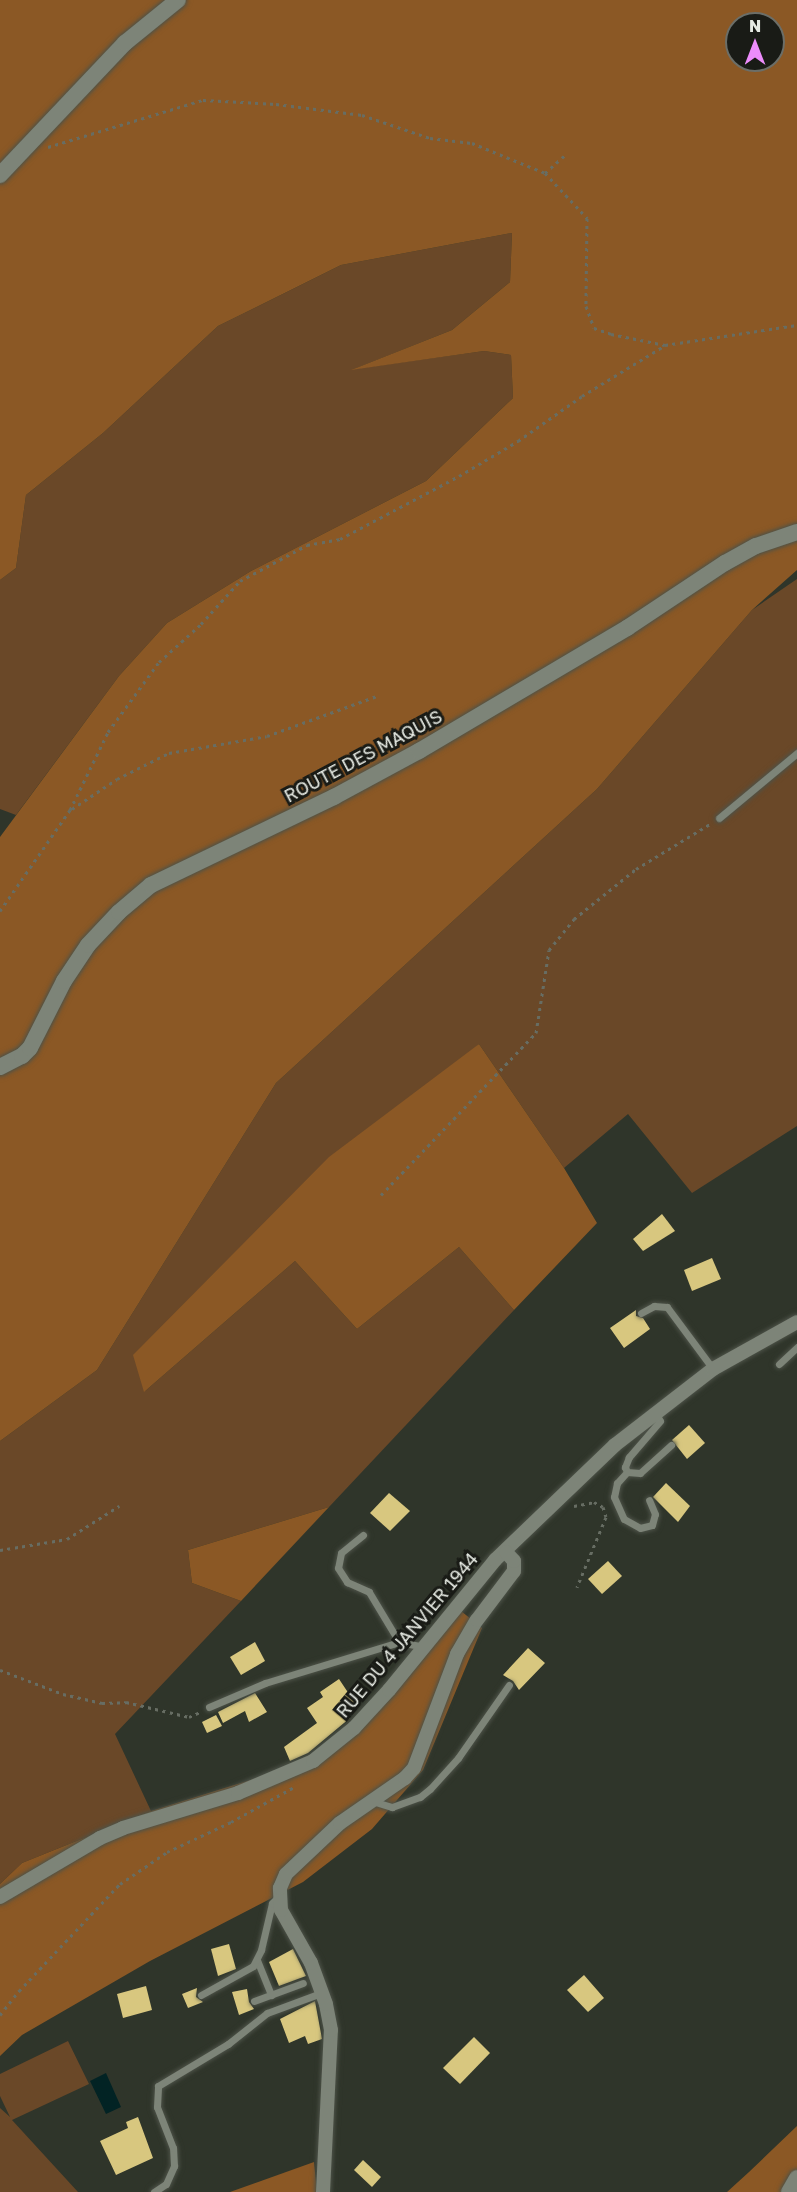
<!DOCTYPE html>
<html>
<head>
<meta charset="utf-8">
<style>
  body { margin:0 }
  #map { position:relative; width:797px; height:2192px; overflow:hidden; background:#2f352a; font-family:"Golos Text",sans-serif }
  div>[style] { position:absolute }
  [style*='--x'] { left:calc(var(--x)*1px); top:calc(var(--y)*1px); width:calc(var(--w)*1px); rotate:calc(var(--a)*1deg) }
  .green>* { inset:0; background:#6a4828 }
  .forest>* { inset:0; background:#8b5825 }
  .water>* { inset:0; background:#022324 }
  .building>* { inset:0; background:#d8c77f }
  .path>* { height:3px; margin-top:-1.5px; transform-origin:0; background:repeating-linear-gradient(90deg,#676d63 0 3px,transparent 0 7.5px) }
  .roads { filter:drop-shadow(0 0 2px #4d5248) drop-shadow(0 0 2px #4d5248) }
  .service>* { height:7px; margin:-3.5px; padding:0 3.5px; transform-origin:3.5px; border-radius:3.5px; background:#7d8478 }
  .minor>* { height:14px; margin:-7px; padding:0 7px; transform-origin:7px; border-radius:7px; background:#7d8478 }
  .tertiary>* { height:16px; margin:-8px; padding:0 8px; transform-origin:8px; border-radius:8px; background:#7d8478 }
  span { translate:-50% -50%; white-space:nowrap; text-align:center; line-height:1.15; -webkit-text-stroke:6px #191b16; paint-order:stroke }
  .street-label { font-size:18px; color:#e6eae3 }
  .north { position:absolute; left:725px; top:12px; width:60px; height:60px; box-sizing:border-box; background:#191b16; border:2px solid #6b6e68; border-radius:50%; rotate:0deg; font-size:16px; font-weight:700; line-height:24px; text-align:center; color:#e6eae3 }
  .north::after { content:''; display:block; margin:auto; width:21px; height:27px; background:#ec8cfb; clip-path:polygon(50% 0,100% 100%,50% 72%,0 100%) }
</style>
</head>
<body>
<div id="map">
  <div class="green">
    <i style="clip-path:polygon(512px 233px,510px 282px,452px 330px,354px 369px,484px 351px,511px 355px,513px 398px,426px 481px,251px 571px,167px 623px,119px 676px,16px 815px,0 809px,0 580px,16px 568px,26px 495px,103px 433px,218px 326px,341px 265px)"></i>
    <i style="clip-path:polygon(797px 579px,797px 1126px,692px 1193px,628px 1114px,564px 1168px,479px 1044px,144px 1392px,295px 1261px,357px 1329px,459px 1247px,514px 1310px,329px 1507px,188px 1550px,192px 1583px,241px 1601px,115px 1734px,151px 1811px,22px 1863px,0 1884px,0 1441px,97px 1370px,276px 1083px,597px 789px,752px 610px)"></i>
    <i style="clip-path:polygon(68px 2041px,89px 2084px,12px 2120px,78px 2192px,0 2192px,0 2108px,10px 2117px,0 2096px,0 2074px)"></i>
  </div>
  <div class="forest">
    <i style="clip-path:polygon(evenodd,0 0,797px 0,797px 570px,752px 610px,597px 789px,276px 1083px,97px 1370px,0 1441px,0 837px,119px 676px,167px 623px,251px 571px,426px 481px,513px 398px,511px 355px,484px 351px,351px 370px,452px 330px,510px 282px,512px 233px,341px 265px,218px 326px,103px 433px,26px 495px,16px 568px,0 580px,0 0,737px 24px,773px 24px,773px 60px,737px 60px,737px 24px)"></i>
    <i style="clip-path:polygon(479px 1044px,564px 1168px,597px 1223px,514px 1310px,459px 1247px,357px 1329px,295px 1261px,144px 1392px,133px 1355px,329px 1157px)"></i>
    <i style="clip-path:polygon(329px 1507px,241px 1601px,192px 1583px,188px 1550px)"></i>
    <i style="clip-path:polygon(461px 1611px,482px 1628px,423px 1770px,372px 1829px,303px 1882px,150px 1961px,22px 2035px,0 2056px,0 1884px,22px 1863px,151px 1811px,270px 1774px,318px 1755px,355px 1722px)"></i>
    <i style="clip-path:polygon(797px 2126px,797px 2192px,727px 2192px,749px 2172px)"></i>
    <i style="clip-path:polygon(314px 2162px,317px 2192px,230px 2192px)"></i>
  </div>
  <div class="water">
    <i style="clip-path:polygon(106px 2073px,121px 2107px,106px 2114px,90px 2081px)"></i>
  </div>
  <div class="building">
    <i style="clip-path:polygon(662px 1214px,675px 1231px,643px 1251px,633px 1239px)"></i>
    <i style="clip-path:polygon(712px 1258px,721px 1279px,692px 1291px,684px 1270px)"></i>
    <i style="clip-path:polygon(636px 1310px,636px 1316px,643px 1318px,650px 1329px,624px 1348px,610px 1328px)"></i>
    <i style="clip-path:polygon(689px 1425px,705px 1443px,687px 1459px,672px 1440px)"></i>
    <i style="clip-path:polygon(666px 1483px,690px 1506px,678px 1522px,653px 1497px)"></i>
    <i style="clip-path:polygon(389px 1493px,410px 1511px,390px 1531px,370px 1513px)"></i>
    <i style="clip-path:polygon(608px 1561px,622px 1576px,602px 1594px,588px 1579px)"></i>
    <i style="clip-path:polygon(255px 1642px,265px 1661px,241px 1675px,230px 1657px)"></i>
    <i style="clip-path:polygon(528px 1648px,545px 1663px,519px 1690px,513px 1681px,503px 1675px)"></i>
    <i style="clip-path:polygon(339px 1679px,355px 1703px,343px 1711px,350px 1718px,308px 1753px,290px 1761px,284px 1747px,317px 1723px,307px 1708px,323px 1697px,320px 1692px)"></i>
    <i style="clip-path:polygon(255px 1693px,267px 1712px,249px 1722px,245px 1711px,223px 1723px,218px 1712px)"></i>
    <i style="clip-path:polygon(216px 1715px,222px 1726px,207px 1733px,202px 1722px)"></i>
    <i style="clip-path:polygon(229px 1944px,236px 1969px,218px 1976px,211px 1949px)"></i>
    <i style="clip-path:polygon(293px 1949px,306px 1976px,279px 1986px,269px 1962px)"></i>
    <i style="clip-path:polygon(584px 1975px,604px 1998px,588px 2012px,567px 1990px)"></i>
    <i style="clip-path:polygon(146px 1986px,152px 2010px,123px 2018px,117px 1994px)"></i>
    <i style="clip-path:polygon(197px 1988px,196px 1997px,203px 2002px,188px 2008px,182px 1994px)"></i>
    <i style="clip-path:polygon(247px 1989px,249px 2002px,254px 2009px,239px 2015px,232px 1992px)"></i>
    <i style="clip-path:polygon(315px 2001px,322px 2039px,308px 2044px,305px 2036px,289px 2043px,280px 2019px)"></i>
    <i style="clip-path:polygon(474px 2037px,490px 2053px,460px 2084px,443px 2068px)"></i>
    <i style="clip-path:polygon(138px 2117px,153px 2158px,116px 2175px,100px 2141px,128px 2128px,126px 2122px)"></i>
    <i style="clip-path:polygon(363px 2160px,381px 2177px,372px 2187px,354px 2170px)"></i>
  </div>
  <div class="path">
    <i style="--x:48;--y:147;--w:162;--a:-16.9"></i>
    <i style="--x:203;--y:100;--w:73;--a:3.1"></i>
    <i style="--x:276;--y:104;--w:87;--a:7.3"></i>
    <i style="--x:362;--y:115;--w:72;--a:18.7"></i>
    <i style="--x:430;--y:138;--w:42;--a:6.8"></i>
    <i style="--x:472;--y:143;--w:79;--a:22.3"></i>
    <i style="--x:545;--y:173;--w:62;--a:47"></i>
    <i style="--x:587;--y:218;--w:88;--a:90.7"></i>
    <i style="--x:586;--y:306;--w:23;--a:70"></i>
    <i style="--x:594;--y:328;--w:18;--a:19"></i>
    <i style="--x:611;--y:334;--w:55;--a:11.5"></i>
    <i style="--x:665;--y:345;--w:134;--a:-8.6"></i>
    <i style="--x:545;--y:173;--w:28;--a:-42"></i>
    <i style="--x:72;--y:809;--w:54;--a:-33.7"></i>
    <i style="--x:117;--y:779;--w:58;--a:-26.6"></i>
    <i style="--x:169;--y:753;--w:99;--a:-9.8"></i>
    <i style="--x:267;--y:736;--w:117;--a:-20"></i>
    <i style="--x:0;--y:911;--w:123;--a:-55.3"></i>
    <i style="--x:70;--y:810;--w:87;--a:-64"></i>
    <i style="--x:108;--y:732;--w:87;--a:-53.9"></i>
    <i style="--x:159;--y:662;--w:57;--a:-42.1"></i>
    <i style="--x:201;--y:624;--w:58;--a:-47.8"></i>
    <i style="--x:240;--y:581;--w:76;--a:-28.2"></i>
    <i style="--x:307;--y:545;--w:34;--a:-10"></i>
    <i style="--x:340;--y:539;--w:135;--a:-27.9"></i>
    <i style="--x:459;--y:476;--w:69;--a:-30.7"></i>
    <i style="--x:518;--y:441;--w:78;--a:-35.1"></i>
    <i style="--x:582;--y:396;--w:96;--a:-31.4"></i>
    <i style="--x:381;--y:1195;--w:224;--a:-46.3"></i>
    <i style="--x:536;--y:1033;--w:84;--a:-81.1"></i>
    <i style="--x:549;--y:950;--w:40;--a:-51"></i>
    <i style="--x:574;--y:919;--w:80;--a:-38.9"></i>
    <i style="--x:636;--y:869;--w:87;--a:-31.3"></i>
    <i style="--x:574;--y:1506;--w:20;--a:-11"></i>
    <i style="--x:594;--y:1502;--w:10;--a:29"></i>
    <i style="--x:603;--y:1507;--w:10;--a:73"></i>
    <i style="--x:606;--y:1517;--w:76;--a:112.5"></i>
    <i style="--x:0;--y:1550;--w:68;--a:-9.3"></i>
    <i style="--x:67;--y:1539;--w:62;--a:-32.4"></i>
    <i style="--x:0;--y:1670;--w:67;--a:20.9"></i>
    <i style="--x:63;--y:1694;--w:40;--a:13"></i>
    <i style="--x:102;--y:1703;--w:24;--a:-2"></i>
    <i style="--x:126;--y:1702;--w:65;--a:13.4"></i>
    <i style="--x:189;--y:1717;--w:12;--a:-24"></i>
    <i style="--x:0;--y:2015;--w:31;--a:-52"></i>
    <i style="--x:19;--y:1991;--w:147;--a:-46.7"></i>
    <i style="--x:120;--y:1884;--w:57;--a:-34.2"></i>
    <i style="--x:167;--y:1852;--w:71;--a:-25.1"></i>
    <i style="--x:231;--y:1822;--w:74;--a:-29"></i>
  </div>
  <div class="roads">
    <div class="service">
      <i style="--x:719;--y:818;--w:102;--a:-39.8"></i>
      <i style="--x:641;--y:1313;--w:15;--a:-28"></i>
      <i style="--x:654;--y:1306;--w:13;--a:4"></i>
      <i style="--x:667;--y:1307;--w:77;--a:53.4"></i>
      <i style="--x:779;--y:1364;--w:25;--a:-43"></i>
      <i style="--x:655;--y:1412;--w:10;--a:61"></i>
      <i style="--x:660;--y:1421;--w:48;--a:130.7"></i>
      <i style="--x:629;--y:1457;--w:11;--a:112"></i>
      <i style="--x:625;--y:1467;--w:5;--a:68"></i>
      <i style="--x:627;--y:1472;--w:13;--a:4"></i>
      <i style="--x:640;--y:1473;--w:42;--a:-42.1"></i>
      <i style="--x:627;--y:1472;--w:15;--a:132"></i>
      <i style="--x:617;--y:1483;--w:14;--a:102"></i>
      <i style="--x:614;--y:1497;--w:24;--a:66"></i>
      <i style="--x:624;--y:1519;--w:18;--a:29"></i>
      <i style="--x:640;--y:1528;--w:12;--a:-14"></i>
      <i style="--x:652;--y:1525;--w:11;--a:-75"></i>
      <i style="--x:655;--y:1514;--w:15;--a:-113"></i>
      <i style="--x:363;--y:1535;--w:28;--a:141"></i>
      <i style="--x:341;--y:1553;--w:15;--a:101"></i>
      <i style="--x:338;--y:1568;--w:17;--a:57"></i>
      <i style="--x:347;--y:1582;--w:24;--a:24"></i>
      <i style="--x:369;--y:1592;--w:58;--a:59"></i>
      <i style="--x:399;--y:1642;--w:25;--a:11"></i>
      <i style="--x:209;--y:1707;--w:61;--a:-23.2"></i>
      <i style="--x:265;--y:1683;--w:140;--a:-17"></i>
      <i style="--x:372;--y:1801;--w:21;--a:17"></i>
      <i style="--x:392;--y:1807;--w:30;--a:-20"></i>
      <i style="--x:420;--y:1797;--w:13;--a:-39"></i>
      <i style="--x:430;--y:1789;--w:42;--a:-47.9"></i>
      <i style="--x:458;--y:1758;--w:89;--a:-55.1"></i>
      <i style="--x:257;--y:1960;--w:38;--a:68"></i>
      <i style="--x:201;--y:1995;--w:60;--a:-29.1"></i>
      <i style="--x:253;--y:1966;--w:18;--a:-63"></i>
      <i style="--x:261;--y:1950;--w:48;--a:-76.8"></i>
      <i style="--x:272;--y:1903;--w:10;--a:-45"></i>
      <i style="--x:254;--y:2001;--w:52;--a:-20.2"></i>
      <i style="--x:154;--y:2192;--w:14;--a:-34"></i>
      <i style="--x:166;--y:2184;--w:20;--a:-66"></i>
      <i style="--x:174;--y:2166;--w:18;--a:-93"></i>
      <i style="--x:173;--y:2148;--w:44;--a:-111.3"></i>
      <i style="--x:157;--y:2107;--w:21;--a:-87"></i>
      <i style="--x:158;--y:2086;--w:82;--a:-31"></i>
      <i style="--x:228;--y:2044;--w:50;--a:-38.5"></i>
      <i style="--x:267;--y:2013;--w:58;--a:-20.3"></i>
    </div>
    <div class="minor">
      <i style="--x:0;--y:1897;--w:116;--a:-30.5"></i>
      <i style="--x:100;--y:1838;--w:25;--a:-23"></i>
      <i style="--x:123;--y:1828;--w:120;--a:-16.9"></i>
      <i style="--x:238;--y:1793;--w:82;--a:-23.1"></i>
      <i style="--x:313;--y:1761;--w:53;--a:-38.8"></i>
      <i style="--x:354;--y:1728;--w:52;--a:-47.4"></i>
      <i style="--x:389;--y:1690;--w:168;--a:-50.8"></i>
      <i style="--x:495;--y:1560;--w:166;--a:-43.8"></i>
      <i style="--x:615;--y:1445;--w:124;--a:-37.8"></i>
      <i style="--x:713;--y:1369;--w:96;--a:-29.2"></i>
      <i style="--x:323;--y:2192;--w:162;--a:-87.2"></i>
      <i style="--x:331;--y:2030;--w:26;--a:-101"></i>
      <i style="--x:326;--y:2004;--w:44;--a:-110.1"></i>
      <i style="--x:311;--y:1963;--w:61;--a:-119.5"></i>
      <i style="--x:281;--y:1910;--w:22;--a:-93"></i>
      <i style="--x:280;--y:1888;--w:15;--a:-67"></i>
      <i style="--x:286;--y:1874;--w:74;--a:-43.4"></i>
      <i style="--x:340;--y:1823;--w:79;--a:-34.7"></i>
      <i style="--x:405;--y:1778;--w:13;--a:-48"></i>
      <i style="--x:414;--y:1768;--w:122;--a:-69.3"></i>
      <i style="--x:457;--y:1654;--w:39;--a:-60"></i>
      <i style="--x:477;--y:1620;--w:61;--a:-52.9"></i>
      <i style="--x:514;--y:1571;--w:10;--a:-90"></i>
      <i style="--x:514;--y:1561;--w:12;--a:-132"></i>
    </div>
    <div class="tertiary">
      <i style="--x:0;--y:175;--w:182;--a:-46.6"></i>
      <i style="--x:125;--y:43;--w:68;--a:-39.1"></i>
      <i style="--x:0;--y:1067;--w:25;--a:-27"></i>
      <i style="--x:22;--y:1056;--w:11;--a:-45"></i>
      <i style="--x:30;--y:1048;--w:75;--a:-63.1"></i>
      <i style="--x:64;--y:981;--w:43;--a:-56.3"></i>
      <i style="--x:88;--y:945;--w:45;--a:-46.8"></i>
      <i style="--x:119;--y:912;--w:42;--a:-40.2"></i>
      <i style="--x:151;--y:885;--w:203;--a:-25.7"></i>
      <i style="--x:334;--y:797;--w:97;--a:-28.4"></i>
      <i style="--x:419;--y:751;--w:242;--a:-30.6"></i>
      <i style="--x:627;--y:628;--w:118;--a:-33.6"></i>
      <i style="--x:725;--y:563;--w:35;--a:-29"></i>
      <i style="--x:756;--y:546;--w:43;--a:-18.9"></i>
      <i style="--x:789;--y:2192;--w:16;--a:-60"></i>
    </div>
  </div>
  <div class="street-label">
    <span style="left:363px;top:756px;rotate:-28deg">ROUTE DES MAQUIS</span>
    <span style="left:407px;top:1635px;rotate:-50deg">RUE DU 4 JANVIER 1944</span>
  </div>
  <div class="north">N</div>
</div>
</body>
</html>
